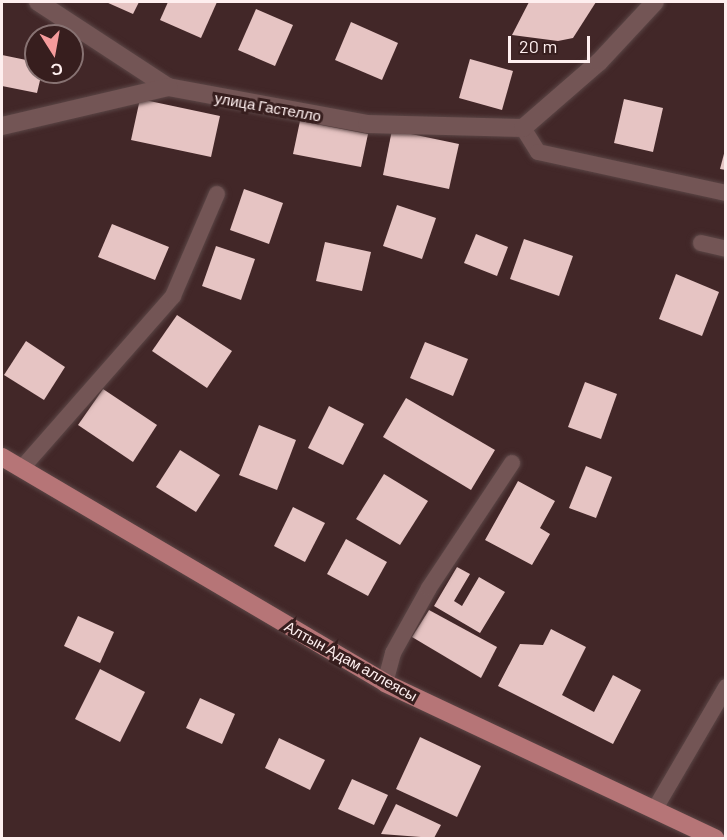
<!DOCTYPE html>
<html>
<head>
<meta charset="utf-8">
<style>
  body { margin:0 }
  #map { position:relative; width:727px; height:840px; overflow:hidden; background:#422728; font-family:Barlow,sans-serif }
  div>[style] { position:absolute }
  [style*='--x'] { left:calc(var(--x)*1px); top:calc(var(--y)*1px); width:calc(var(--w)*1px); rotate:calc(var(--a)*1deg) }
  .building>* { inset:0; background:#e6c4c3 }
  .roads { filter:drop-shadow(0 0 2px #5b4646) drop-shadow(0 0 2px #5b4646) }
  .lane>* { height:16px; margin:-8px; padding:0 8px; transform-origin:8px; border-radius:8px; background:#735555 }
  .street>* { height:18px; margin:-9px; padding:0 9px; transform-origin:9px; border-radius:9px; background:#735555 }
  .primary>* { height:18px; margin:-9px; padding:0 9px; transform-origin:9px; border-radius:9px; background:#b67577 }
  span { translate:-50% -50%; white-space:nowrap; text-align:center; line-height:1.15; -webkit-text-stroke:6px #371e1e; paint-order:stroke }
  .street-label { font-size:15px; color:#feefef }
  .frame { position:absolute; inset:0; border:3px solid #feefef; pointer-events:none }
  .north { position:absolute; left:24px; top:24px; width:60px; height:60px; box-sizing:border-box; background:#371e1e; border:2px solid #877272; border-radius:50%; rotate:169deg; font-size:16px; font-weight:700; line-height:24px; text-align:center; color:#feefef }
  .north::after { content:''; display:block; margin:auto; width:21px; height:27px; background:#f59b9c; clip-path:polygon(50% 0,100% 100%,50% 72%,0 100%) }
  .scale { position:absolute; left:508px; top:36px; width:82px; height:27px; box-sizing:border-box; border:3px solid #feefef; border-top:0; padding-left:8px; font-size:18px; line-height:21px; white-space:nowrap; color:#feefef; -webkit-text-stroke:4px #371e1e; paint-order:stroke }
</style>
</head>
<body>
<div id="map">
  <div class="building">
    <i style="clip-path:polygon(106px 2px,139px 2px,133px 14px)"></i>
    <i style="clip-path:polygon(168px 2px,217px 2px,201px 38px,160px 20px)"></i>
    <i style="clip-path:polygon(529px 2px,596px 2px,573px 38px,558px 41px,512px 35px)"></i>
    <i style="clip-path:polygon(256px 9px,293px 25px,275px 66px,238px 50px)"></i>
    <i style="clip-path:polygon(351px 22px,398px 43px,382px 80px,335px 60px)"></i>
    <i style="clip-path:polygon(2px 55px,36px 62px,36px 72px,42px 72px,37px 93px,2px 86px)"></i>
    <i style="clip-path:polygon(470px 59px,513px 71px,502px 110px,459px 98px)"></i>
    <i style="clip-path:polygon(140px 99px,220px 116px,211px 157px,131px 140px)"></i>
    <i style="clip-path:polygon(624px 99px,663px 108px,653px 152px,614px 143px)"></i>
    <i style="clip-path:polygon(300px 121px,368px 134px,361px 167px,293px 154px)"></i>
    <i style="clip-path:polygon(392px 130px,459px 144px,449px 189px,383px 175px)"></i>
    <i style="clip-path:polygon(725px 150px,726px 150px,726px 170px,720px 169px)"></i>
    <i style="clip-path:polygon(244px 189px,283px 203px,269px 244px,230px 230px)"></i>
    <i style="clip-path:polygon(397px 205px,436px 218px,422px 259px,383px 246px)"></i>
    <i style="clip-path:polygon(112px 224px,169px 247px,155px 280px,98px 257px)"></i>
    <i style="clip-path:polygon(476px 234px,508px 247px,497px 276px,464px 263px)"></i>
    <i style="clip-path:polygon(524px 239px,573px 256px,559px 296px,510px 279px)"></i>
    <i style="clip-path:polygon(325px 242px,371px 252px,362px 291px,316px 281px)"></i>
    <i style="clip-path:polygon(216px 246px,255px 259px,241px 300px,202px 286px)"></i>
    <i style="clip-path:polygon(676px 274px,719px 292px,702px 336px,659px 319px)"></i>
    <i style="clip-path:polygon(177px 315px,232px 351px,207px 388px,152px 351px)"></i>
    <i style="clip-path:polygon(26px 341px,65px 367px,44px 400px,4px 375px)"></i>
    <i style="clip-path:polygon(425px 342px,468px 359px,453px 396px,410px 378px)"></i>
    <i style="clip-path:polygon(585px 382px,617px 394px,601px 439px,568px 427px)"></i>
    <i style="clip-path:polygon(103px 389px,157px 425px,133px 462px,78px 425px)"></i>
    <i style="clip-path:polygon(406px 398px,495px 450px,471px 490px,383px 437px)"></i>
    <i style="clip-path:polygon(329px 406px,364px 424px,343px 465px,308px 448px)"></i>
    <i style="clip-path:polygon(259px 425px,296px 440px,277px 490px,239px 475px)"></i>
    <i style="clip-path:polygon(180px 450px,220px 475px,196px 512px,156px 487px)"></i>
    <i style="clip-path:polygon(586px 466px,612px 477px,596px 518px,569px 508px)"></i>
    <i style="clip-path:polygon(384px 474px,428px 501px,400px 545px,356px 519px)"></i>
    <i style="clip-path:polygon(518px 481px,555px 501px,540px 528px,550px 534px,532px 565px,485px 540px)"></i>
    <i style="clip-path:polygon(293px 507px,325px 523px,305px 562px,274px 546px)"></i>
    <i style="clip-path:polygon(346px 539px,387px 562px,368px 596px,327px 574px)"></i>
    <i style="clip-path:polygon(457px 567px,470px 574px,454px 601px,462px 606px,479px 577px,505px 592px,480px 633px,434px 606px)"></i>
    <i style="clip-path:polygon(429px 610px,497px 647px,481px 678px,412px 637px)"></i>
    <i style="clip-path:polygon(78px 616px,114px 632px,100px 663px,64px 646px)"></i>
    <i style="clip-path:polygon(551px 629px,586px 647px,562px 695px,594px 712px,613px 675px,641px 690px,613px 744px,498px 686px,520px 644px,543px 645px)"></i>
    <i style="clip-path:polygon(100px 669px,145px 692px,120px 742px,75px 719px)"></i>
    <i style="clip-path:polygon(200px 698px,235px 714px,222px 744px,186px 728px)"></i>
    <i style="clip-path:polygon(420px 737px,481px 766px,457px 817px,396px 789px)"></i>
    <i style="clip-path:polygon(279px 738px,325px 760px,310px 790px,265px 768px)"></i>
    <i style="clip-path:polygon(352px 779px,388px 795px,374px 825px,338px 809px)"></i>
    <i style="clip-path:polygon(396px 804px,441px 825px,434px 838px,381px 834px)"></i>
  </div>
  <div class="roads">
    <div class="lane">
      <i style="--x:523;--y:128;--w:28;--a:58"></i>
      <i style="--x:538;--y:152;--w:192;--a:12.3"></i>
      <i style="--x:701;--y:243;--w:26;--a:13"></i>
      <i style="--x:22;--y:468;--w:229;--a:-48.7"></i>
      <i style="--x:173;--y:296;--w:111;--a:-66.7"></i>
      <i style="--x:385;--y:683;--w:31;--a:-75"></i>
      <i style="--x:393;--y:653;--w:74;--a:-61"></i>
      <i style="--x:429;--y:588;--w:150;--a:-56.4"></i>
      <i style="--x:656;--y:807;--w:139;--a:-59.7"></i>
    </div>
    <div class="street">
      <i style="--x:38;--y:2;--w:155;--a:33.2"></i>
      <i style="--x:168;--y:87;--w:202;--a:10.5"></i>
      <i style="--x:367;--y:124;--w:156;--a:1.5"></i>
      <i style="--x:523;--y:128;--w:101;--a:-41"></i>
      <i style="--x:599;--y:62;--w:82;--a:-47"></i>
      <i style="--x:2;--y:126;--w:171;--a:-13.2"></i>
    </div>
    <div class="primary">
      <i style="--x:2;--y:457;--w:445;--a:30.5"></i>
      <i style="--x:385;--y:683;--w:365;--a:25.2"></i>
    </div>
  </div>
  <div class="street-label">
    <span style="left:268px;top:107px;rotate:10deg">улица Гастелло</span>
    <span style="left:351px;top:661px;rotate:29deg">Алтын Адам аллеясы</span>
  </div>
  <div class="frame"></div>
  <div class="north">С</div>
  <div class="scale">20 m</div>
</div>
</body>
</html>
